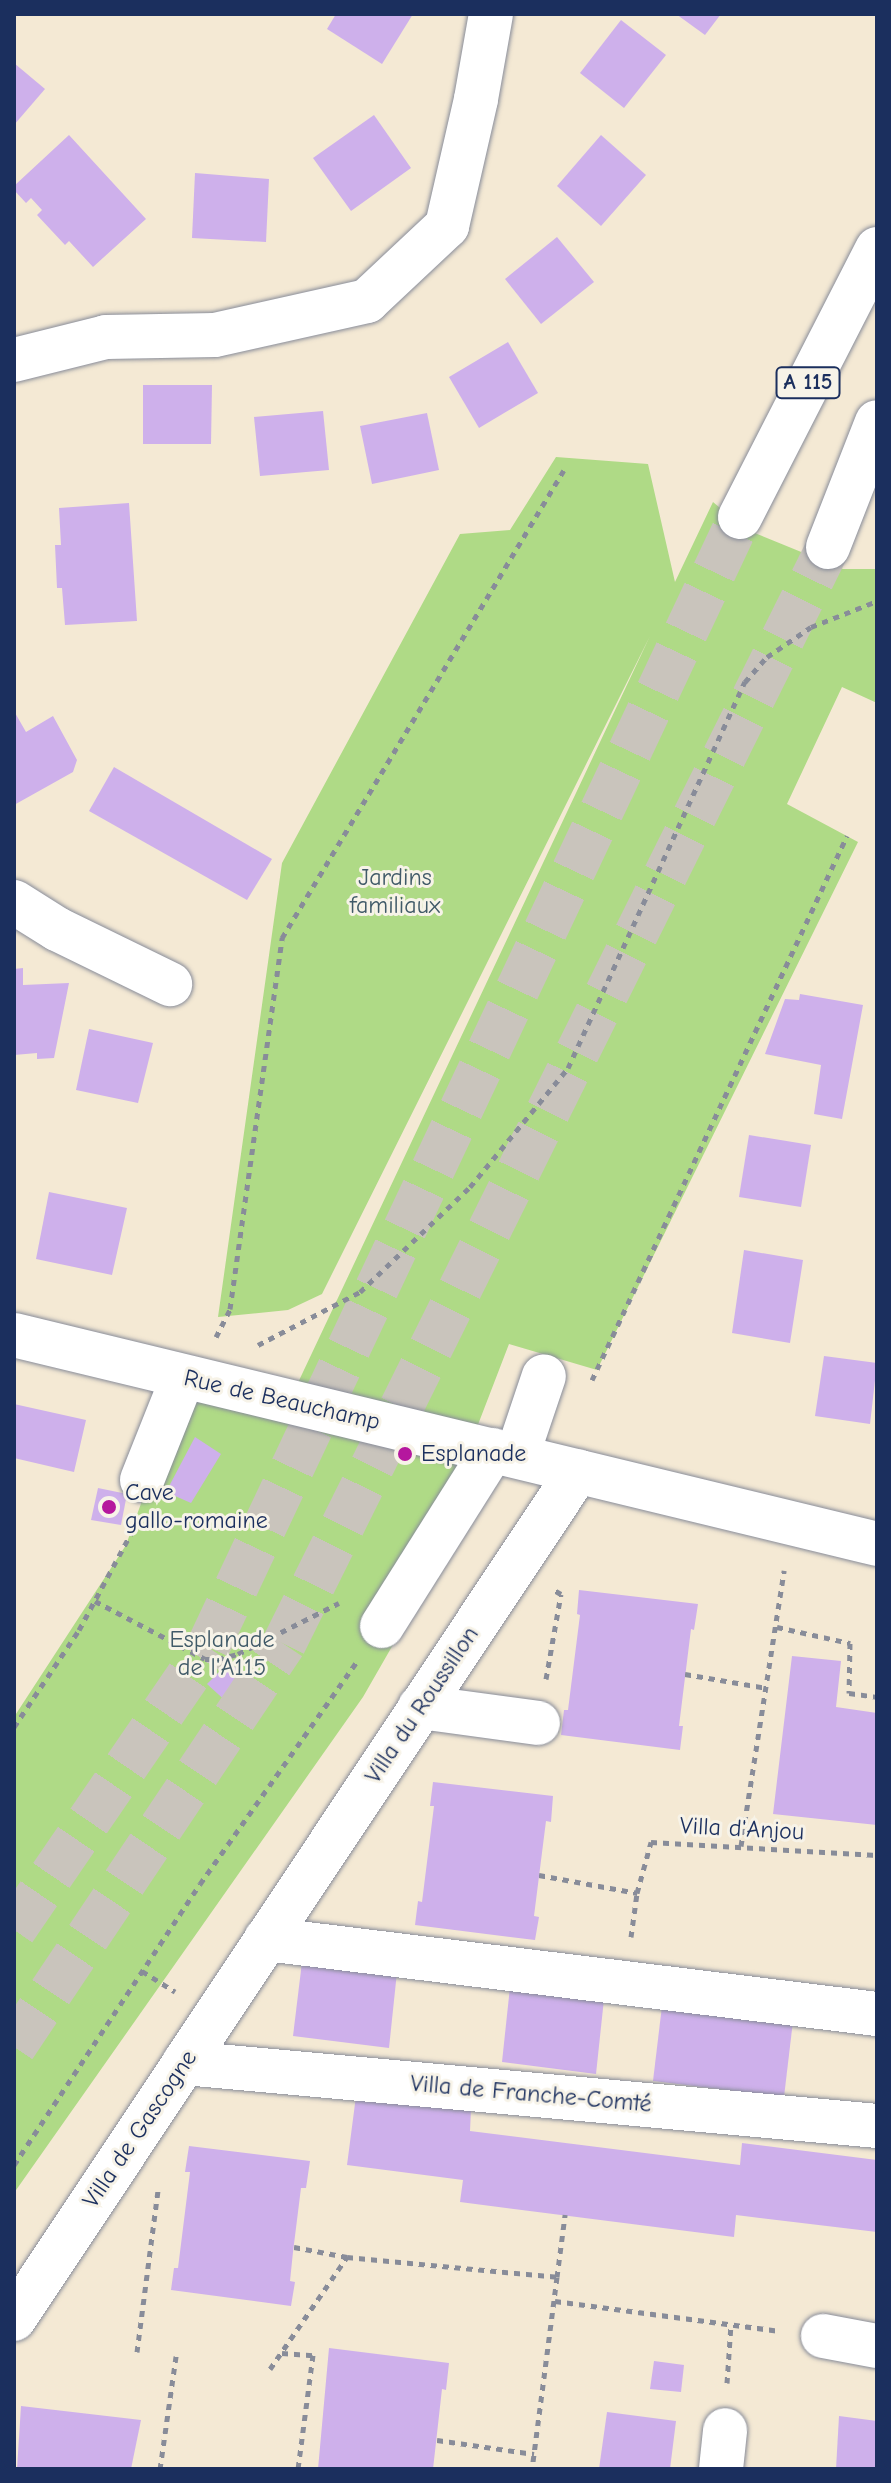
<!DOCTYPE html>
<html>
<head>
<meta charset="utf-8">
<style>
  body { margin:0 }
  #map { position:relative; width:891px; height:2483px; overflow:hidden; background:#f4e9d4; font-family:"Comic Neue",sans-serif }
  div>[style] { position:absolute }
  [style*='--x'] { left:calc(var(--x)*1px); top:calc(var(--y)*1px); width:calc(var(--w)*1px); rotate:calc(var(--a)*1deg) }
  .green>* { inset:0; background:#afda86 }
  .building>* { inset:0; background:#ceb0eb }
  .highway-tunnel>* { height:44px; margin-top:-22px; transform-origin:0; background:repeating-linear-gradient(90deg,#c9c4bc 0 44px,transparent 0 66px) }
  .path>* { height:5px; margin-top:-2.5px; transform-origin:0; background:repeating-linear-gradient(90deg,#888c99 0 6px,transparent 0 12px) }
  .roads { filter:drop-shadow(0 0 2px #888c99) drop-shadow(0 0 2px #888c99) }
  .minor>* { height:44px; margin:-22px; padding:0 22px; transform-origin:22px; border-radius:22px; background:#fff }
  .highway>* { height:44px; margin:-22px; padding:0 22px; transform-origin:22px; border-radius:22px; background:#fff }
  .dots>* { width:22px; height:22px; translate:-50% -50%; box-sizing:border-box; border:4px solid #f7f3e8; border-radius:50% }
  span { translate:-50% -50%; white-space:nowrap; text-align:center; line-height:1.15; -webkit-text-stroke:6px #f7f3e8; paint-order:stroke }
  .shield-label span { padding:2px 6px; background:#f7f3e8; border:2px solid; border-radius:6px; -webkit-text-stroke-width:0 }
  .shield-label { font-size:22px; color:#1b2f5e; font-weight:700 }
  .park-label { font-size:24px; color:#405a68 }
  .street-label { font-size:24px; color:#1b2f5e }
  .poi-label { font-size:24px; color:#1b2f5e }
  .left { translate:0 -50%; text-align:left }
  .frame { position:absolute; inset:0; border:16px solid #1b2f5e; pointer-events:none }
</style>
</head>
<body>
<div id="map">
  <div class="green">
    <i style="clip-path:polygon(556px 457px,648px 464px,675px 582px,713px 502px,745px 529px,843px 569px,877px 569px,877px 703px,842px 687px,787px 804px,858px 842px,597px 1370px,509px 1344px,394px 1643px,363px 1697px,14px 2193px,14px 1717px,126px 1545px,185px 1382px,287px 1406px,650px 636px,322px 1294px,288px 1310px,218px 1317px,282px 863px,460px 534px,510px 530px)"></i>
  </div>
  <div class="building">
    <i style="clip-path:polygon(336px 14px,413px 14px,382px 64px,327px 29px)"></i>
    <i style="clip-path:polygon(676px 14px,721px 14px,705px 35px)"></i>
    <i style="clip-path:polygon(621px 20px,666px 55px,624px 108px,580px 73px)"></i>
    <i style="clip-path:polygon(14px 63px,45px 89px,14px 125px)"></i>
    <i style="clip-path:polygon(374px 115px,411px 168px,351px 211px,313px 158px)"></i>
    <i style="clip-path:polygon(69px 135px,146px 219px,93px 267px,69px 241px,65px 245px,37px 215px,42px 210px,31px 198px,26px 203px,14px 190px,14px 186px)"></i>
    <i style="clip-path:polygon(601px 135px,646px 175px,601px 226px,557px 186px)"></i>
    <i style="clip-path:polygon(195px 173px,269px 179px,266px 242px,192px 238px)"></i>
    <i style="clip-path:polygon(557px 237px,594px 282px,541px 324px,505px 279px)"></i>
    <i style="clip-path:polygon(508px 342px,538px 393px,479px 428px,449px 377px)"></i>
    <i style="clip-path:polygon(143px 385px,212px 385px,211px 444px,143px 444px)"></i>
    <i style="clip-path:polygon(323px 411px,329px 470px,260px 476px,254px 417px)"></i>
    <i style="clip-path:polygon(427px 413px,439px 470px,372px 484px,360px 426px)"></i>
    <i style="clip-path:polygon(129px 503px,137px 621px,65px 625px,62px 588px,57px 588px,55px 545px,61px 545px,59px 508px)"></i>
    <i style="clip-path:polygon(14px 711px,26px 732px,53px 716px,77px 760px,73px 772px,14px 805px)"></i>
    <i style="clip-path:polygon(114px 767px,272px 859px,247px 900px,89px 811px)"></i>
    <i style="clip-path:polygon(23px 968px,23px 985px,69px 983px,54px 1058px,37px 1059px,37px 1053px,14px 1055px,14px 969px)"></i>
    <i style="clip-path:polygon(800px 994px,863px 1005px,842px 1119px,814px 1114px,821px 1065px,765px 1054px,785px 999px,799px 1000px)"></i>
    <i style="clip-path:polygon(89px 1029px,153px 1043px,138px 1103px,76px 1090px)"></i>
    <i style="clip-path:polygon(749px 1135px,811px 1145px,801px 1207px,739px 1197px)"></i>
    <i style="clip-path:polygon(49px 1192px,127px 1208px,112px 1275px,36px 1259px)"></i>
    <i style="clip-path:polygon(744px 1250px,803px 1260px,790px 1343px,732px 1333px)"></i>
    <i style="clip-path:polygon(824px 1356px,877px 1363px,870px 1424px,815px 1416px)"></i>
    <i style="clip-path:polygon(14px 1404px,86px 1420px,74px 1472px,14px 1458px)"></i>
    <i style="clip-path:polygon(195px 1437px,221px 1454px,191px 1503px,166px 1492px)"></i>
    <i style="clip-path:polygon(98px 1488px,127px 1494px,121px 1525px,91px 1520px)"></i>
    <i style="clip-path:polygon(579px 1590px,698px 1604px,694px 1630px,691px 1629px,679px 1726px,683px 1726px,680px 1750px,561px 1735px,564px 1710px,568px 1710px,580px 1615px,577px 1614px)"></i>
    <i style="clip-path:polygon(792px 1656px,841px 1661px,836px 1707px,877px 1713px,877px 1825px,773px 1814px)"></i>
    <i style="clip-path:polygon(230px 1661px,248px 1682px,229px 1704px,207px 1684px)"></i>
    <i style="clip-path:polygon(433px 1782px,553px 1796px,551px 1822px,546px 1821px,534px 1916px,539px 1917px,535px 1940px,415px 1925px,418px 1901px,422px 1902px,434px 1806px,430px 1806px)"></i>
    <i style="clip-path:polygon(302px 1962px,397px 1972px,389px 2048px,293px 2036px)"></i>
    <i style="clip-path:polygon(510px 1987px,604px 1999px,596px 2074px,502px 2062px)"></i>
    <i style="clip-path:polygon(662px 2006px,793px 2021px,784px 2097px,653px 2081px)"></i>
    <i style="clip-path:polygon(356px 2096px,471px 2109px,470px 2131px,740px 2165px,742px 2143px,877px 2160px,877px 2232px,736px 2215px,734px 2237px,460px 2202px,463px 2180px,347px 2165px)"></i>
    <i style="clip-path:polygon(189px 2146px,310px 2161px,306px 2188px,301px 2188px,293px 2252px,290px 2281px,295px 2282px,291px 2306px,171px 2290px,174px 2268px,178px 2268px,190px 2172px,185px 2172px)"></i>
    <i style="clip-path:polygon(329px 2348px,449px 2363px,446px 2390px,442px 2389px,433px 2469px,318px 2469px)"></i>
    <i style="clip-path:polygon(654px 2361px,684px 2365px,681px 2392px,650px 2389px)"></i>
    <i style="clip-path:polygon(21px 2406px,141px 2420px,131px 2469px,17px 2469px)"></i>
    <i style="clip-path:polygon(607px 2412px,676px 2421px,670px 2469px,599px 2469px)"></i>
    <i style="clip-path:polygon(839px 2416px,877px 2421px,877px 2469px,836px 2469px)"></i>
  </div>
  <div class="highway-tunnel">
    <i style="--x:14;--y:1930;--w:343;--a:-55.6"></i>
    <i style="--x:208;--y:1647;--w:1249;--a:-64.79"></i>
    <i style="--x:14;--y:2047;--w:485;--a:-56.2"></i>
    <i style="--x:284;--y:1644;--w:1224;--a:-63.62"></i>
  </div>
  <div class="path">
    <i style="--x:216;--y:1337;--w:31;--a:-63"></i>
    <i style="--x:230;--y:1309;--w:375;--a:-82"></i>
    <i style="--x:282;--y:938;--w:546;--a:-58.93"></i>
    <i style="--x:258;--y:1345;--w:115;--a:-27.5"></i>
    <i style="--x:360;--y:1292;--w:152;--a:-43.7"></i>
    <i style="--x:470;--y:1187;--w:154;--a:-50.5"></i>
    <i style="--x:568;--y:1068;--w:425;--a:-65.4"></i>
    <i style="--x:745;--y:682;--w:33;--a:-49"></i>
    <i style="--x:767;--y:657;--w:53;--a:-34.3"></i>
    <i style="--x:811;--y:627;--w:71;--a:-21.5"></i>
    <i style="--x:592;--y:1380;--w:601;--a:-64.89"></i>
    <i style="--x:95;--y:1601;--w:124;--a:27.8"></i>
    <i style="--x:205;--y:1659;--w:13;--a:0"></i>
    <i style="--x:218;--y:1659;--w:21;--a:-14"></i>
    <i style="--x:238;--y:1654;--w:113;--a:-26.8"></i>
    <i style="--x:777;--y:1627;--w:75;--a:12.4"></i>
    <i style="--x:850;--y:1643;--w:50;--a:91.1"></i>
    <i style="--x:849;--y:1693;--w:28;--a:8"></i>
    <i style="--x:685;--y:1674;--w:83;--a:9.7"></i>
    <i style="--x:546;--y:1679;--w:86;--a:-80"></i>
    <i style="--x:561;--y:1594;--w:8;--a:-150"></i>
    <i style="--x:14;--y:1727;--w:117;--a:-56.2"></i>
    <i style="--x:79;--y:1630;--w:118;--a:-61.7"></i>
    <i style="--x:741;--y:1846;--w:279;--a:-81.1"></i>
    <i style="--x:539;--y:1875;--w:100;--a:10.4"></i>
    <i style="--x:631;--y:1937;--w:44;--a:-82.2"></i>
    <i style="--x:637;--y:1893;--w:53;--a:-74.6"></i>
    <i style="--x:651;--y:1842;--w:226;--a:3.3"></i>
    <i style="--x:142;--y:1971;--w:39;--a:32"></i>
    <i style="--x:14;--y:2165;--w:337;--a:-56.5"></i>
    <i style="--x:200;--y:1884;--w:271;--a:-54.8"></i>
    <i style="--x:294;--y:2247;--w:54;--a:10.7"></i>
    <i style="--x:557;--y:2277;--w:63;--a:-82.6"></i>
    <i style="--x:555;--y:2301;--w:227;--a:7.6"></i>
    <i style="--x:137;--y:2352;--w:163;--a:-82.6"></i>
    <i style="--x:282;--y:2353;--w:31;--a:4"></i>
    <i style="--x:313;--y:2355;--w:115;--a:97.5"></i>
    <i style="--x:270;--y:2369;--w:136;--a:-55.5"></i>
    <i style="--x:347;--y:2257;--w:211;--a:5.4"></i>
    <i style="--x:557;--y:2277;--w:194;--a:97.4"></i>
    <i style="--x:727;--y:2383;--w:59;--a:-86.1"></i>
    <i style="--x:437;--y:2440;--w:98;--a:8.2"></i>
    <i style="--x:160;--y:2469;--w:114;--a:-81.9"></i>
  </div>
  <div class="roads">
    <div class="minor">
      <i style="--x:14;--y:360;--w:95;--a:-14"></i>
      <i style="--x:106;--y:337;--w:109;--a:-1.1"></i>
      <i style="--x:215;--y:335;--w:156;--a:-12.6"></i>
      <i style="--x:367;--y:301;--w:110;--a:-43.2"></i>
      <i style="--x:447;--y:226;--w:130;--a:-77.1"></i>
      <i style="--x:476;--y:99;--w:86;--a:-80"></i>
      <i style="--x:14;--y:902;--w:51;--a:32.1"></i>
      <i style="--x:57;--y:929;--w:126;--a:26"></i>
      <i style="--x:14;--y:1335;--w:888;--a:13.61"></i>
      <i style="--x:517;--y:1456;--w:84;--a:-71.4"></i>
      <i style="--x:142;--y:1480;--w:111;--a:-68.3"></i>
      <i style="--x:382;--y:1626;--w:208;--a:-57.8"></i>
      <i style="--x:420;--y:1707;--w:119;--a:7.7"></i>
      <i style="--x:266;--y:1939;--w:616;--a:7"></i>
      <i style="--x:184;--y:2063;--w:696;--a:5.19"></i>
      <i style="--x:14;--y:2319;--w:1018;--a:-56.37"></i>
      <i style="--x:823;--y:2336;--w:55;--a:10.5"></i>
      <i style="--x:721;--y:2469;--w:39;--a:-84"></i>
    </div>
    <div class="highway">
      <i style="--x:740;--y:517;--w:301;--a:-62.9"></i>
      <i style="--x:828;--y:547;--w:134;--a:-68.6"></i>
    </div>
  </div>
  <div class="dots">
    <i style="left:405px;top:1454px;background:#b5179e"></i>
    <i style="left:109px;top:1507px;background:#b5179e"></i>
  </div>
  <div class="shield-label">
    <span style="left:808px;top:383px">A 115</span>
  </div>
  <div class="park-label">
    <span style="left:395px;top:892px">Jardins<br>familiaux</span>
    <span style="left:222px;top:1654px">Esplanade<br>de l'A115</span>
  </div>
  <div class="street-label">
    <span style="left:282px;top:1400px;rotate:13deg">Rue de Beauchamp</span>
    <span style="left:422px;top:1705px;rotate:-56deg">Villa du Roussillon</span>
    <span style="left:742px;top:1829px;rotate:3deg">Villa d'Anjou</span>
    <span style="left:531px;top:2094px;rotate:5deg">Villa de Franche-Comté</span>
    <span style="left:140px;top:2129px;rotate:-56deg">Villa de Gascogne</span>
  </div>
  <div class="poi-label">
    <span class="left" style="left:421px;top:1454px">Esplanade</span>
    <span class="left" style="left:125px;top:1507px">Cave<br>gallo-romaine</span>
  </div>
  <div class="frame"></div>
</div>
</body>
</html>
